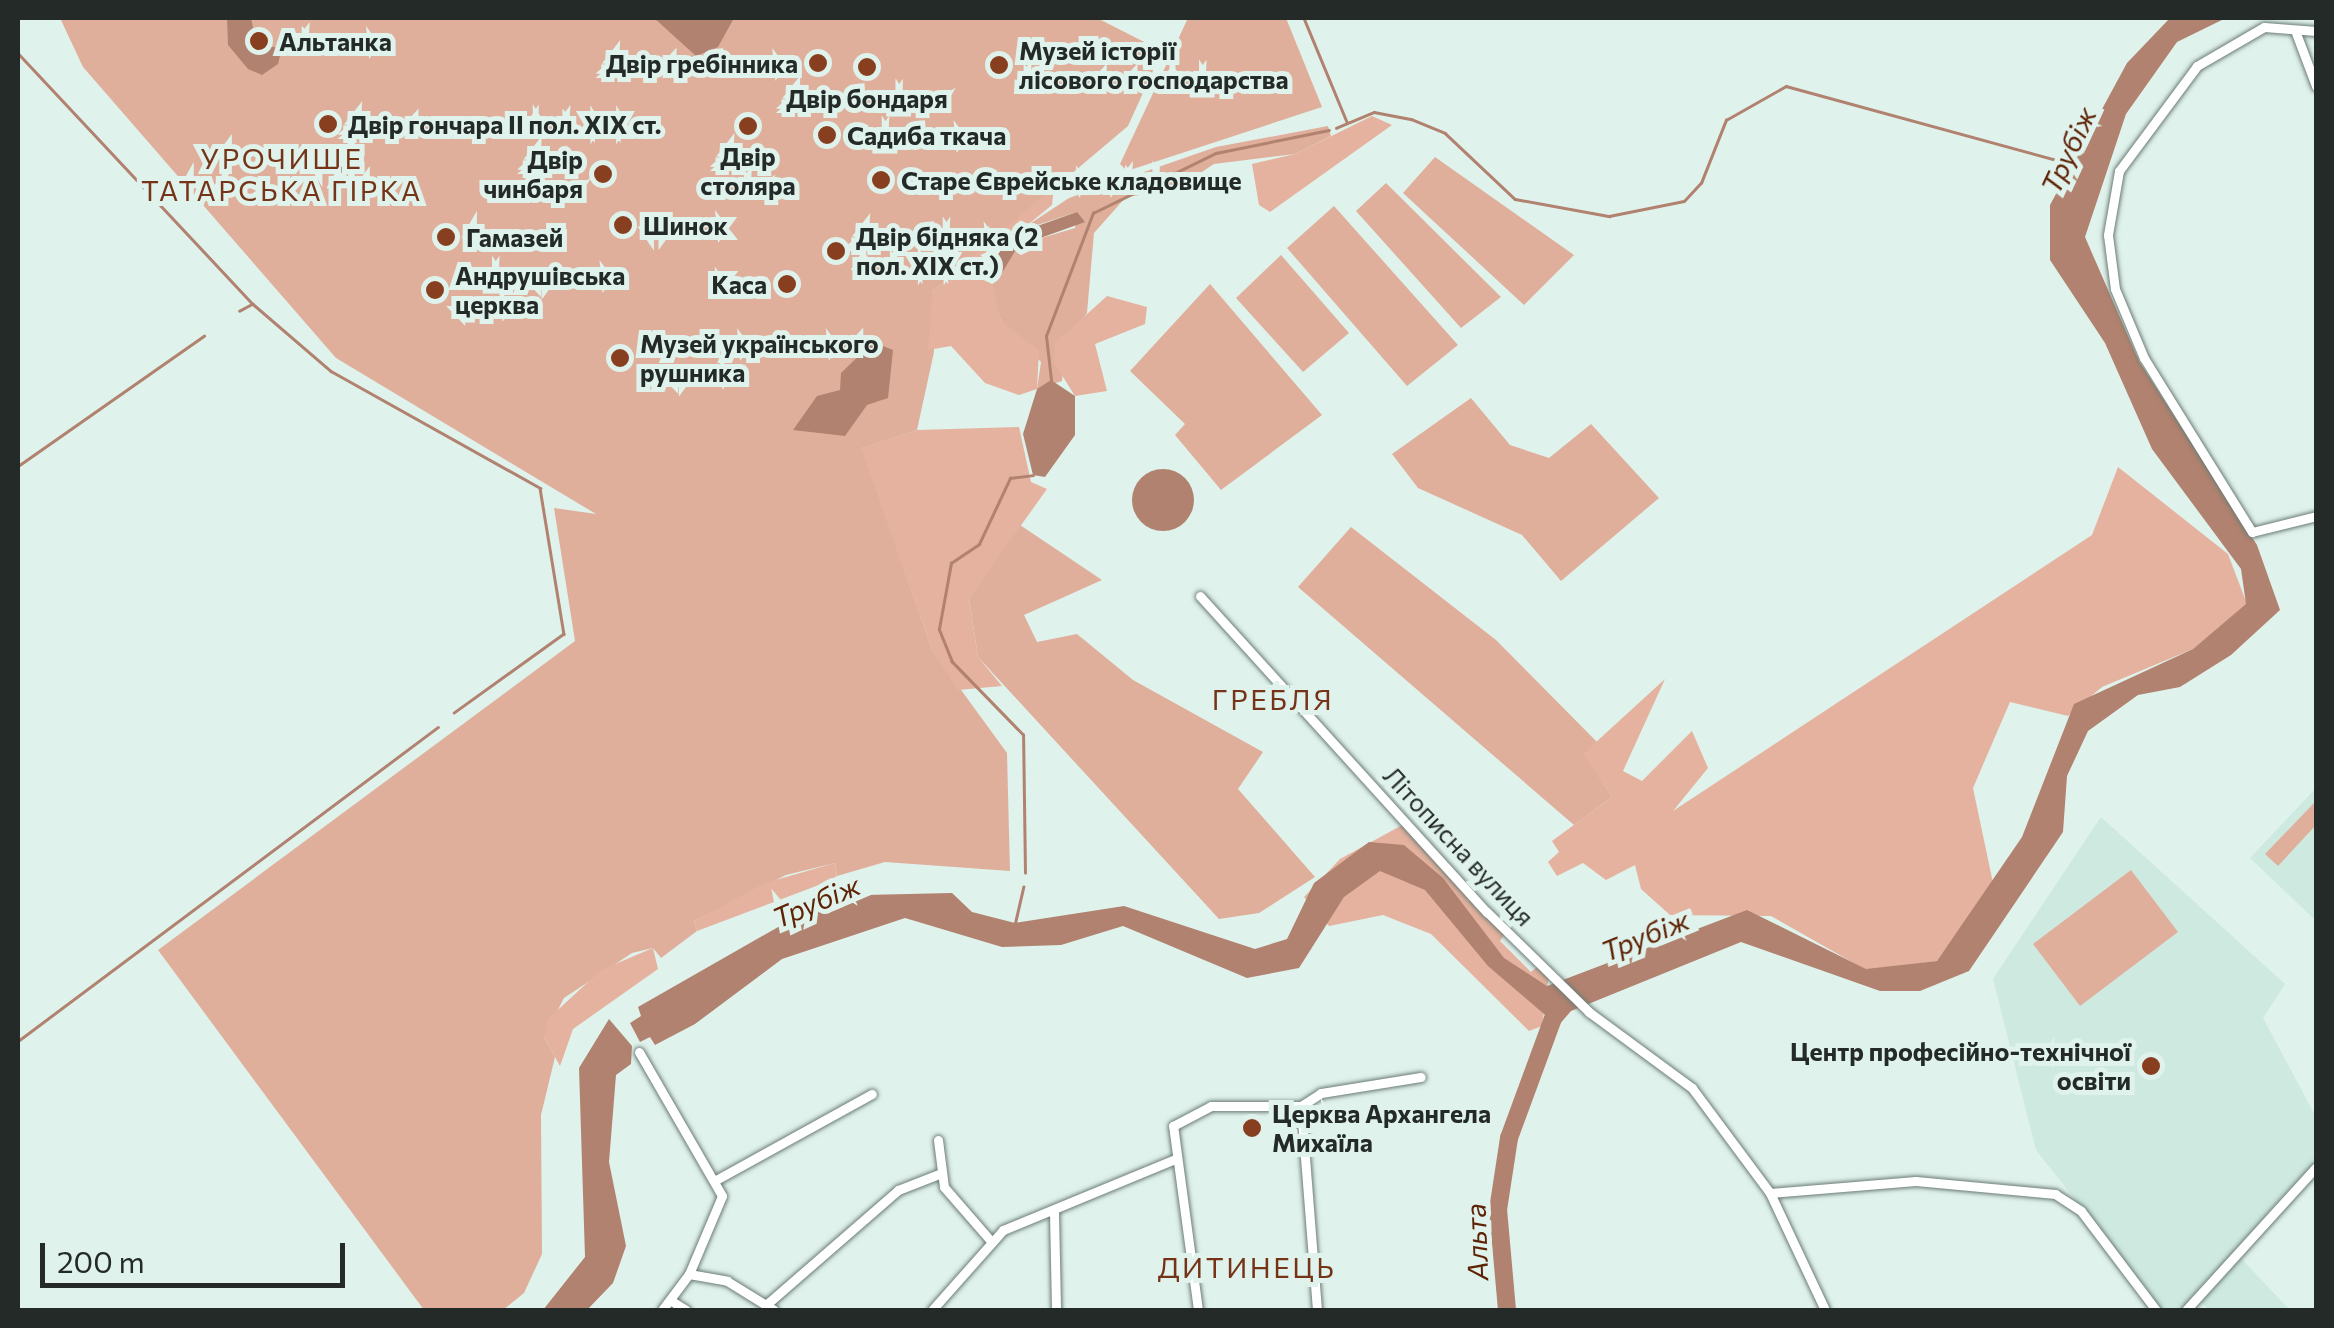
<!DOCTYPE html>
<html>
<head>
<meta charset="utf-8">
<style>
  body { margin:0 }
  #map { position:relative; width:2334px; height:1328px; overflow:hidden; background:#e0f2ec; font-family:Commissioner,sans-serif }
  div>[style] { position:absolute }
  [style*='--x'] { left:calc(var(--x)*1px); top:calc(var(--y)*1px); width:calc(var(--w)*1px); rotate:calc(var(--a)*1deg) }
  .built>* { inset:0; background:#cee9df }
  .green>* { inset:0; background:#dfaf9c }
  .forest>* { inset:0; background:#e4b29e }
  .water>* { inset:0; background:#b1826f }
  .round { border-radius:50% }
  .stream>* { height:2.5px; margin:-1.25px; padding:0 1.25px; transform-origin:1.25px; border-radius:1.25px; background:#b1826f }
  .river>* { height:18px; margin:-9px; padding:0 9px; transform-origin:9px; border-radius:9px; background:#b1826f }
  .roads { filter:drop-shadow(0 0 2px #6b7c76) drop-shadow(0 0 2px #6b7c76) }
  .street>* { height:9px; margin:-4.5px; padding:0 4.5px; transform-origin:4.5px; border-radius:4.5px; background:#fff }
  .dots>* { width:28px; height:28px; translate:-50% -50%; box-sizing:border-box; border:5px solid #e0f2ec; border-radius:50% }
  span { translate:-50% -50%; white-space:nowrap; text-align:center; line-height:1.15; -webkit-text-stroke:10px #e0f2ec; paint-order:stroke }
  .poi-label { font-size:25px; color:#232a28; font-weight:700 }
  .left { translate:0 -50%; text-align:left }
  .right { translate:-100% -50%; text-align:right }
  .street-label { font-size:25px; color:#232a28 }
  .water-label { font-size:28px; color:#5e2205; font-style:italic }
  .neighbourhood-label { font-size:28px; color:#753417; letter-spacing:2.5px }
  .frame { position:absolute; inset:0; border:20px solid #232a28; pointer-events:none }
  .scale { position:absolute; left:40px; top:1243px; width:305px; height:45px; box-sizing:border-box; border:5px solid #232a28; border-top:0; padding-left:12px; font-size:30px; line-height:35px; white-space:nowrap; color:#232a28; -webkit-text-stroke:8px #e0f2ec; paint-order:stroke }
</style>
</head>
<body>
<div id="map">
  <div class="built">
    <i style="clip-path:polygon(2316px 788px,2316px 916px,2314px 919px,2250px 858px)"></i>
    <i style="clip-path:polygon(2101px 817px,2285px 984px,2263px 1018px,2316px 1117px,2316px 1162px,2235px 1252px,2290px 1310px,2210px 1310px,2194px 1297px,2181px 1310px,2162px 1310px,2036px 1150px,1993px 979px)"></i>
  </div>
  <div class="green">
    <i style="clip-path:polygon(60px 18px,1097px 18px,1162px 51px,1128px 126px,932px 292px,934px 352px,917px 430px,862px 448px,932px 650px,1007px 753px,1010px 871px,885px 862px,837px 876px,835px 863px,786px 875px,694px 921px,697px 931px,661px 958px,653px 948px,632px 953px,564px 998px,544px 1037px,555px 1057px,541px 1115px,542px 1254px,524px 1293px,503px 1310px,424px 1310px,158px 950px,575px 641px,554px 508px,596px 514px,336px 358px,83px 67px)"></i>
    <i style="clip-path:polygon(1188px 18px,1286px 18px,1322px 107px,1127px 171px,1120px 164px)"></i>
    <i style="clip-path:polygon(1328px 126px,1331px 136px,1295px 154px,1214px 164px,1174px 190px,1126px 197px,1094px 233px,1087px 313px,1067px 338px,1062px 381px,1037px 389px,1041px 362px,1001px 321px,985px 269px,986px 258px,988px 268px,1006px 265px,1018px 245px,1075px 228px,1077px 212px,1019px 231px,1069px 198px,1216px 147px)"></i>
    <i style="clip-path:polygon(1435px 157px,1574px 255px,1524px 305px,1403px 193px)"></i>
    <i style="clip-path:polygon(1386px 183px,1501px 297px,1461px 328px,1356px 211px)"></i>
    <i style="clip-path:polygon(1334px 206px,1458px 345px,1407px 386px,1287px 248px)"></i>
    <i style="clip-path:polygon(1281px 255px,1349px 333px,1303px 372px,1236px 298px)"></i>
    <i style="clip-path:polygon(1210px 284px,1322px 415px,1221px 490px,1175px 435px,1185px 424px,1130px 371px)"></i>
    <i style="clip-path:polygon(1471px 398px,1510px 445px,1549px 458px,1591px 424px,1659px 498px,1561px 581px,1522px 535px,1418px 488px,1392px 454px)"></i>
    <i style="clip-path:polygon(1020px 525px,1102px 580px,1024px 615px,1037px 642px,1077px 634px,1133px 680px,1263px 752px,1238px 789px,1315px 877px,1259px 913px,1219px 919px,978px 657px,969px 598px)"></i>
    <i style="clip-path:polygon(1351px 527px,1496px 640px,1597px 742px,1584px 754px,1612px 797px,1574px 825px,1298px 587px)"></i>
    <i style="clip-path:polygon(2316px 801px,2316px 825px,2278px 866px,2265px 854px)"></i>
    <i style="clip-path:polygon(2131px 870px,2178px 932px,2080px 1006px,2033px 944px)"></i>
  </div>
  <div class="forest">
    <i style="clip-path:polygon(1372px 116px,1392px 125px,1270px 212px,1259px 205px,1252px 164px,1295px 154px)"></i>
    <i style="clip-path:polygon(1054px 186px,1052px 205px,987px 258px,1001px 321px,1039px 350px,1037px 389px,1019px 395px,985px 383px,951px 346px,928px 350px,932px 292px)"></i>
    <i style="clip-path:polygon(1107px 296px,1147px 307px,1145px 324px,1095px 344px,1107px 391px,1075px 396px,1053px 361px,1055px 343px)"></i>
    <i style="clip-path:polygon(1019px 427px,1031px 482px,1047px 489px,969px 598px,978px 657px,1002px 686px,958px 690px,932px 650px,861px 448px,917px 430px)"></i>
    <i style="clip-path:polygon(2118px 467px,2228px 554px,2247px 604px,2193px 649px,2102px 687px,2068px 716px,2010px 702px,1973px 788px,1993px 883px,1937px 961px,1866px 970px,1771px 916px,1670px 915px,1641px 889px,1635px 865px,1606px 880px,1583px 863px,1557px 876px,1548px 862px,1559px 852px,1552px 841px,1612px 797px,1583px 754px,1665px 679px,1623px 771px,1642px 781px,1692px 731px,1708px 768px,1673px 811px,2092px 535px)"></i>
    <i style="clip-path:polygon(1406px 823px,1505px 934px,1500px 941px,1531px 972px,1538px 966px,1549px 975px,1542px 1026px,1529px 1031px,1431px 934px,1383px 915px,1329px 926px,1304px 897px,1340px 859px)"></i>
    <i style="clip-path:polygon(835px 863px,837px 876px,824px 883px,697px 931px,694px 921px,765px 883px)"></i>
    <i style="clip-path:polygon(653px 948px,658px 969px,573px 1029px,560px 1066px,544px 1037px,548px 1019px,601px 970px)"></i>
  </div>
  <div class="water">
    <i style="clip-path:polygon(227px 18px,251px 18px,257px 45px,282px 48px,278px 64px,262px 75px,248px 69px,228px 45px)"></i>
    <i style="clip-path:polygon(654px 18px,689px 19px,734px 18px,718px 47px,696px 56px)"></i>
    <i style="clip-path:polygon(2170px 18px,2226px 18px,2177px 42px,2126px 114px,2085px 237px,2139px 361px,2257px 545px,2280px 610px,2231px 655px,2180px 687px,2138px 695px,2088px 731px,2067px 776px,2063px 832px,1969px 971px,1920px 991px,1880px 991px,1741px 942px,1571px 1011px,1558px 1026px,1488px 966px,1425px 890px,1380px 871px,1344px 897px,1299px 968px,1247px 978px,1123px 926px,1061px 945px,1002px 947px,905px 918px,782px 959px,695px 1024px,655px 1045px,650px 1037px,640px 1042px,630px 1023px,641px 1016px,638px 1007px,794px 918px,865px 895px,952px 893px,972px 912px,1015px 923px,1124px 906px,1255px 949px,1287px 939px,1314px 883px,1369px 842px,1404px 845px,1443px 878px,1504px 958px,1547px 986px,1747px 910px,1866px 969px,1937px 961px,2022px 837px,2074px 704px,2193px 649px,2246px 604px,2241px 569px,2152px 449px,2105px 343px,2050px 260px,2050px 205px,2127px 63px)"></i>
    <i style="clip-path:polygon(1077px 212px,1085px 222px,1018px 246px,1002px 273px,988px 268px,1012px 235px)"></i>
    <i style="clip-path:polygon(873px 342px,893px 350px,888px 398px,867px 405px,845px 436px,793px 430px,817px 396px,840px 390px,841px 373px)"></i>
    <i style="clip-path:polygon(1051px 380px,1075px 396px,1075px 435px,1045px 477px,1033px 475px,1023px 434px,1037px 389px)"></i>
    <i class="round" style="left:1132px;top:469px;width:62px;height:62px"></i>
    <i style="clip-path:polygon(609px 1019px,632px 1046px,631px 1064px,616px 1075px,609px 1162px,626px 1246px,613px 1283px,587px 1310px,543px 1310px,585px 1257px,579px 1068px)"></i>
  </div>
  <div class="stream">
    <i style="--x:1304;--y:18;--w:113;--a:67.5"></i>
    <i style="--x:18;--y:53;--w:344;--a:46.9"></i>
    <i style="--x:253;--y:304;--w:15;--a:152"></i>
    <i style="--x:1336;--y:128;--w:41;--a:-22.8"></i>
    <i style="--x:1374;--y:112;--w:38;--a:11"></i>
    <i style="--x:1411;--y:119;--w:37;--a:22"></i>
    <i style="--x:1445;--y:133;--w:96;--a:43.3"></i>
    <i style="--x:1515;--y:199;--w:96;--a:10.3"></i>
    <i style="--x:1609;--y:216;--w:76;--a:-11.3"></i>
    <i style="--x:1684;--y:201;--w:25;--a:-47"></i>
    <i style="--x:1701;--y:183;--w:68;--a:-68.4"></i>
    <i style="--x:1726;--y:120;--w:69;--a:-29.5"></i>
    <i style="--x:1786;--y:86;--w:299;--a:15.3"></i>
    <i style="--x:974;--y:273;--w:14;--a:-21"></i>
    <i style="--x:253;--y:304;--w:103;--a:40.7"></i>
    <i style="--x:331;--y:371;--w:240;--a:29.2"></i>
    <i style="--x:540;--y:488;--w:148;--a:80.7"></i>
    <i style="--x:564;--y:634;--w:135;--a:144.3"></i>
    <i style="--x:1051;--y:380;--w:44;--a:-96.5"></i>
    <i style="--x:1046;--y:336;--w:132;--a:-69.1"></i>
    <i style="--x:1093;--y:213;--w:137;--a:-26"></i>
    <i style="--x:1216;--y:153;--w:115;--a:-11.5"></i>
    <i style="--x:18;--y:466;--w:227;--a:-35"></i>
    <i style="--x:1025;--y:873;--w:138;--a:-90.8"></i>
    <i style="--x:1023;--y:735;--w:102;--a:-134.2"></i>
    <i style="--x:952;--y:662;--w:35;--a:-112"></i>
    <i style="--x:939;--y:629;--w:67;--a:-79.7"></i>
    <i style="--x:951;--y:563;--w:34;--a:-34"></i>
    <i style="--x:979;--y:544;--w:73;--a:-64.8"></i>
    <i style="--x:1010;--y:478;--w:23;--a:-7"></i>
    <i style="--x:1015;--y:923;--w:37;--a:-77"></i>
    <i style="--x:18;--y:1041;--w:524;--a:-36.78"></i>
  </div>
  <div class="river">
    <i style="--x:1507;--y:1310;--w:100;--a:-95.1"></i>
    <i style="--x:1498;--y:1210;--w:73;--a:-81.3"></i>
    <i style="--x:1509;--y:1138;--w:145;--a:-69.8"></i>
  </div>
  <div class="roads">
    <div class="street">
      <i style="--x:2316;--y:31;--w:52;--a:-175.6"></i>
      <i style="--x:2264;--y:27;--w:78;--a:149.8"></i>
      <i style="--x:2197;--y:66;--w:131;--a:126.6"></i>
      <i style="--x:2119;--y:171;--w:65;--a:99.8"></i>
      <i style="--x:2108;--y:235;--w:54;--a:82.6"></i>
      <i style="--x:2115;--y:289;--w:75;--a:67.2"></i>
      <i style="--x:2144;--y:358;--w:205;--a:58.2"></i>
      <i style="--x:2252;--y:532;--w:66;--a:-14"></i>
      <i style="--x:2296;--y:33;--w:57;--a:69.3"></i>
      <i style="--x:1200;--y:596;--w:427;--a:47.8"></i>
      <i style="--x:1487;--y:912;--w:143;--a:44.4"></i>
      <i style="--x:1589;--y:1012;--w:128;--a:36.4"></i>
      <i style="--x:1692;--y:1088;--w:131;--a:53.4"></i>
      <i style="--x:1770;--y:1193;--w:129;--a:64.8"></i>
      <i style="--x:639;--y:1052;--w:166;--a:60"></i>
      <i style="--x:722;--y:1196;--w:85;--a:112.9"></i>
      <i style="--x:689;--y:1274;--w:45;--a:126.9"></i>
      <i style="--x:938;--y:1140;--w:47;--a:82.7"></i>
      <i style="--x:944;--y:1187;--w:70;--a:49"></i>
      <i style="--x:716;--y:1180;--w:178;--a:-28.9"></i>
      <i style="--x:1770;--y:1193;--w:146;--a:-4.7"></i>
      <i style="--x:1916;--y:1181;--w:140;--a:5.3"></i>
      <i style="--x:2055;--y:1194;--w:31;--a:33"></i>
      <i style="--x:2081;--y:1211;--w:124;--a:52.9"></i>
      <i style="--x:1054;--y:1213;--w:97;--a:88.8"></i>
      <i style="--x:689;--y:1274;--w:39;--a:10"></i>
      <i style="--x:727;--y:1281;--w:55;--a:31.7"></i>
      <i style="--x:670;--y:1300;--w:19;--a:32"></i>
      <i style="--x:767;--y:1304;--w:174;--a:-41"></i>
      <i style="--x:898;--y:1190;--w:44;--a:-21.3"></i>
      <i style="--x:932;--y:1310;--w:107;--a:-48.4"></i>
      <i style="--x:1003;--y:1230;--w:184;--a:-22.4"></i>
      <i style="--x:1198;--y:1310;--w:186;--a:-97.7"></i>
      <i style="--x:1173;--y:1126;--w:43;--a:-27.8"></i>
      <i style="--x:1211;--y:1106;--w:90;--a:0"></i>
      <i style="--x:1317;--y:1310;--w:205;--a:-94.5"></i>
      <i style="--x:1301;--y:1106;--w:24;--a:-33"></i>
      <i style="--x:1321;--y:1093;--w:101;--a:-9.1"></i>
      <i style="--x:2186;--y:1310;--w:193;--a:-47.7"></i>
    </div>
  </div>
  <div class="dots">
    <i style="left:259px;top:41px;background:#873f20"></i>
    <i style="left:818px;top:63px;background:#873f20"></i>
    <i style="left:999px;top:65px;background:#873f20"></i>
    <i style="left:867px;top:67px;background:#873f20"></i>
    <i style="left:328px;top:124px;background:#873f20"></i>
    <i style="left:748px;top:126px;background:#873f20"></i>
    <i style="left:827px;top:135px;background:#873f20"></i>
    <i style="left:603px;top:174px;background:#873f20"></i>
    <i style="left:881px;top:180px;background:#873f20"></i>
    <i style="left:623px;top:225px;background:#873f20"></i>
    <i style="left:446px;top:237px;background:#873f20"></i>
    <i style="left:836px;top:251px;background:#873f20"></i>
    <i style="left:787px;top:284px;background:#873f20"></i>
    <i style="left:435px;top:290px;background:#873f20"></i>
    <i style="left:620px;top:358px;background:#873f20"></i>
    <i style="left:2151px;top:1066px;background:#873f20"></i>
    <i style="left:1252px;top:1128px;background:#873f20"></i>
  </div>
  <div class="poi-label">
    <span class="left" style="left:279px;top:41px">Альтанка</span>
    <span class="left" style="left:1019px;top:65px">Музей історії<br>лісового господарства</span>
    <span class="right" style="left:798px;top:63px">Двір гребінника</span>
    <span style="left:867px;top:98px">Двір бондаря</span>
    <span class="left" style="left:348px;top:124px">Двір гончара II пол. XIX ст.</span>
    <span class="left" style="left:847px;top:135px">Садиба ткача</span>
    <span style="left:748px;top:171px">Двір<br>столяра</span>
    <span class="right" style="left:583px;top:174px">Двір<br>чинбаря</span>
    <span class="left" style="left:901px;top:180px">Старе Єврейське кладовище</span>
    <span class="left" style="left:643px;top:225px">Шинок</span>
    <span class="left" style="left:466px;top:237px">Гамазей</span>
    <span class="left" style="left:856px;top:251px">Двір бідняка (2<br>пол. XIX ст.)</span>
    <span class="left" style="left:455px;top:290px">Андрушівська<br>церква</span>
    <span class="right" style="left:767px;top:284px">Каса</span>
    <span class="left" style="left:640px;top:358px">Музей українського<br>рушника</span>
    <span class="right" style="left:2131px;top:1066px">Центр професійно-технічної<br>освіти</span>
    <span class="left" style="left:1272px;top:1128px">Церква Архангела<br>Михаїла</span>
  </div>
  <div class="street-label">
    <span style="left:1459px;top:846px;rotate:47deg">Літописна вулиця</span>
  </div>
  <div class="water-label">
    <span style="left:2068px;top:150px;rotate:-65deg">Трубіж</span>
    <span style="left:816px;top:901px;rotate:-23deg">Трубіж</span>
    <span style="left:1645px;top:935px;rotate:-22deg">Трубіж</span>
    <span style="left:1476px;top:1242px;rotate:-92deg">Альта</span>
  </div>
  <div class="neighbourhood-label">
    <span style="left:282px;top:174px">УРОЧИЩЕ<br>ТАТАРСЬКА ГІРКА</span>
    <span style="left:1273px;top:699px">ГРЕБЛЯ</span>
    <span style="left:1247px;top:1267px">ДИТИНЕЦЬ</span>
  </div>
  <div class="frame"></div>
  <div class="scale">200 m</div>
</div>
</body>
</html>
